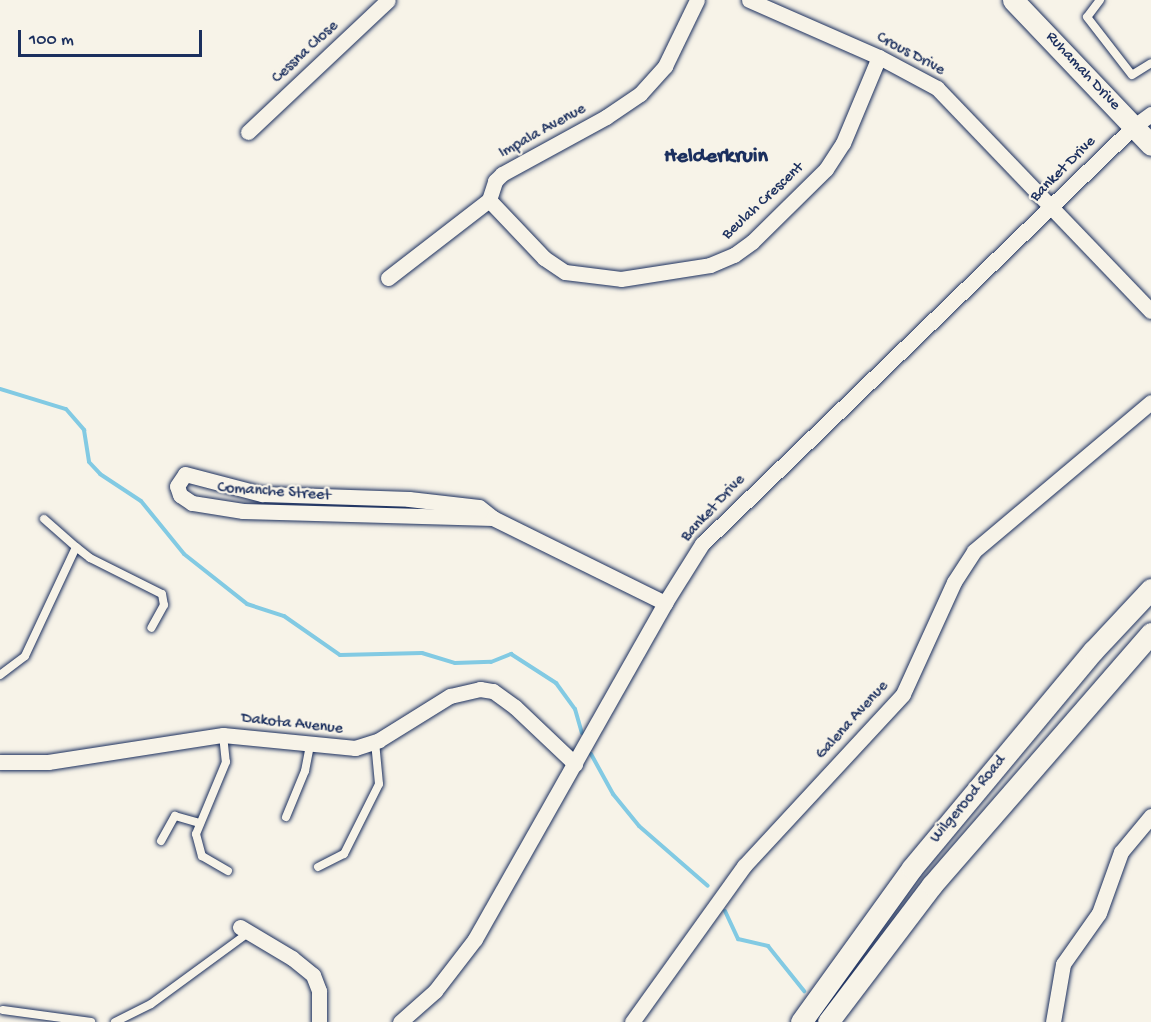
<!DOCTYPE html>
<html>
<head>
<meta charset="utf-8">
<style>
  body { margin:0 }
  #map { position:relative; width:1151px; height:1022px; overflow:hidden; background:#f7f3e8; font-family:"Gochi Hand",sans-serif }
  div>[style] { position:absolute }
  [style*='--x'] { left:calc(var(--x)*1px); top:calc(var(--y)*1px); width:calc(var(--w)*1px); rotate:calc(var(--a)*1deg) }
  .stream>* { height:4px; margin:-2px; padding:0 2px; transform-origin:2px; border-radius:2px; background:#82cae3 }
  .roads { filter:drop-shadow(0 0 2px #1b2f5e) drop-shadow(0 0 2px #1b2f5e) }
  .lane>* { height:8px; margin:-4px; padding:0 4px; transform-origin:4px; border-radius:4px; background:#f7f3e8 }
  .street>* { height:15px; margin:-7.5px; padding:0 7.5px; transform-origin:7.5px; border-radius:7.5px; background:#f7f3e8 }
  .secondary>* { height:21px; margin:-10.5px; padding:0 10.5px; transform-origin:10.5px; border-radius:10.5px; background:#f7f3e8 }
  span { translate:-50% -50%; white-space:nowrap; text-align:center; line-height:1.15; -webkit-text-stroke:4.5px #f7f3e8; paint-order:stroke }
  .street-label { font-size:16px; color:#1b2f5e }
  .district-label { font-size:22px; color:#1b2f5e; font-weight:700 }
  .scale { position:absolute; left:18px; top:30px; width:184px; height:27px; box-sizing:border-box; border:3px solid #1b2f5e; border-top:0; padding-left:8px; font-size:18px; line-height:21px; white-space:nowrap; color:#1b2f5e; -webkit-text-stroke:4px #f7f3e8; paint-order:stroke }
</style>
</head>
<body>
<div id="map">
  <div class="stream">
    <i style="--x:0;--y:389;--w:69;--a:16.9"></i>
    <i style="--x:66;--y:409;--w:28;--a:49"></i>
    <i style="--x:84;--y:430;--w:32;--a:81"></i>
    <i style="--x:89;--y:462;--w:16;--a:47"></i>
    <i style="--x:100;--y:474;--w:49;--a:33.4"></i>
    <i style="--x:141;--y:501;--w:68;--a:50.9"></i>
    <i style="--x:184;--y:554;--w:80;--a:38.4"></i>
    <i style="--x:247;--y:604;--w:39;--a:18"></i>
    <i style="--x:284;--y:616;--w:68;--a:34.9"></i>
    <i style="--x:340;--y:655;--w:82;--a:-1.4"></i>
    <i style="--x:422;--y:653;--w:34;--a:17"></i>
    <i style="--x:455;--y:663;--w:36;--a:-2"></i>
    <i style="--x:491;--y:662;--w:22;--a:-22"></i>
    <i style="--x:511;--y:654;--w:54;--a:32.8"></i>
    <i style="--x:556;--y:683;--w:32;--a:54"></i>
    <i style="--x:575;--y:709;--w:25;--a:74"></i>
    <i style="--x:591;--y:754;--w:46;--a:61.2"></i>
    <i style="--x:613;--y:794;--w:41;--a:50.9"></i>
    <i style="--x:639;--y:826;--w:91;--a:41"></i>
    <i style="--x:725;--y:911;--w:31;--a:65"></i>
    <i style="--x:738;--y:939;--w:31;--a:13"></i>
    <i style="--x:768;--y:946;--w:58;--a:51.3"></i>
  </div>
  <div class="roads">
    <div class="lane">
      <i style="--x:1100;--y:0;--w:21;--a:127"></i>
      <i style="--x:1087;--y:17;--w:73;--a:52.2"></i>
      <i style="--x:1132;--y:75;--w:22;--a:-32"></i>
      <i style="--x:44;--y:519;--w:43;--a:41.2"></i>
      <i style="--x:0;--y:675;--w:31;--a:-37"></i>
      <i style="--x:25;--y:656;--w:120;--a:-64.9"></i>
      <i style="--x:76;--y:547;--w:18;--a:38"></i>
      <i style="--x:90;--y:558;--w:80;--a:26.6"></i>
      <i style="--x:162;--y:594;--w:11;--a:80"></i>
      <i style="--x:164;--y:605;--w:26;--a:119"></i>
      <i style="--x:223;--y:735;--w:27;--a:84"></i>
      <i style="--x:226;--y:762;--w:78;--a:112.6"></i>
      <i style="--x:196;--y:834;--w:23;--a:75"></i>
      <i style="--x:202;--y:856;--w:30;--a:30"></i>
      <i style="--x:286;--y:817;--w:50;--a:-67.6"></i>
      <i style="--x:305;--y:771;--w:26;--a:-79"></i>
      <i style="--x:161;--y:841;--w:29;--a:-61"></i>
      <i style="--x:175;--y:816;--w:25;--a:16"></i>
      <i style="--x:318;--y:867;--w:29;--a:-27"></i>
      <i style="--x:344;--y:854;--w:78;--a:-63.4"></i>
      <i style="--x:379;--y:784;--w:42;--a:-95.4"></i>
      <i style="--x:3;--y:1010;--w:89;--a:7.8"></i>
      <i style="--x:115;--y:1022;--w:40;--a:-26.6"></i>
      <i style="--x:151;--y:1004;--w:120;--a:-36.2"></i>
    </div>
    <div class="street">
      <i style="--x:749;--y:0;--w:142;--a:23.7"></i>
      <i style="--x:879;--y:57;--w:66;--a:28.1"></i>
      <i style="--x:937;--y:88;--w:309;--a:46.2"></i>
      <i style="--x:248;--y:132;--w:192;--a:-43.3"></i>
      <i style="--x:489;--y:200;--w:80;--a:46.5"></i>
      <i style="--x:544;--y:258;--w:25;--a:34"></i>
      <i style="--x:565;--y:272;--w:56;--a:7.1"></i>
      <i style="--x:621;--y:279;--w:90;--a:-8.9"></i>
      <i style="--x:710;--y:265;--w:26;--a:-23"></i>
      <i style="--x:734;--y:255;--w:22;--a:-36"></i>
      <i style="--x:752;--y:242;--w:104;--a:-44.6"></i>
      <i style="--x:826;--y:169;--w:31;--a:-57"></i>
      <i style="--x:843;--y:143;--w:93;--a:-67.3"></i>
      <i style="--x:388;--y:278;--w:128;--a:-37.7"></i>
      <i style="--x:489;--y:200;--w:20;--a:-72"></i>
      <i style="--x:495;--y:181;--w:10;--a:-45"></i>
      <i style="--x:502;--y:174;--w:119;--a:-28.7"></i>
      <i style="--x:606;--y:117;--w:41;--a:-34.1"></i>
      <i style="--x:640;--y:94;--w:38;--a:-48"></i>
      <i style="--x:665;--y:66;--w:73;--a:-64.1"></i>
      <i style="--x:493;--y:518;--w:250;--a:-178.4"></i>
      <i style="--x:243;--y:511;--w:52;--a:-171.1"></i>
      <i style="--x:192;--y:503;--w:14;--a:-146"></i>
      <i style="--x:180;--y:495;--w:9;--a:-108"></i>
      <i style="--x:177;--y:486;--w:14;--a:-56"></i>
      <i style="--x:185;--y:474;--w:80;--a:14.6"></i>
      <i style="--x:262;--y:494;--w:147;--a:1.9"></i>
      <i style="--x:409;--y:499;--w:70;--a:6.5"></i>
      <i style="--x:479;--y:507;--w:18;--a:38"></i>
      <i style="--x:493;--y:518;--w:192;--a:26.3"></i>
      <i style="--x:0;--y:762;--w:48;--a:0"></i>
      <i style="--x:48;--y:762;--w:177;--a:-8.8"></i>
      <i style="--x:223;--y:735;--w:133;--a:5.6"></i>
      <i style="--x:355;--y:748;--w:25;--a:-18"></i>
      <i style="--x:379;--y:740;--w:84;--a:-31.8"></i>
      <i style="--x:450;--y:696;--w:31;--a:-13"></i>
      <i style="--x:480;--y:689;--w:13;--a:9"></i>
      <i style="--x:493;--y:691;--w:27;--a:36"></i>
      <i style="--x:515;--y:707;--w:83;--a:43.5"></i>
      <i style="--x:240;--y:927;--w:61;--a:30.8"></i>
      <i style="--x:292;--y:958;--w:27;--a:39"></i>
      <i style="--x:313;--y:975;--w:17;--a:69"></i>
      <i style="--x:319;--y:991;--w:31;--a:90"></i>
      <i style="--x:400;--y:1022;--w:47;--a:-41.5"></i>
      <i style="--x:435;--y:991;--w:66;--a:-52.4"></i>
      <i style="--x:475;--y:939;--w:386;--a:-60.5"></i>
      <i style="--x:665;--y:603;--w:70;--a:-57.9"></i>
      <i style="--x:702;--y:544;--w:600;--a:-44.05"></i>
      <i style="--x:1133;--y:127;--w:22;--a:-36"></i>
      <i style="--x:632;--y:1022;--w:192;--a:-54.3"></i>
      <i style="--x:744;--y:866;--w:234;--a:-47.2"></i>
      <i style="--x:903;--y:694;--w:123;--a:-65.5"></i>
      <i style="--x:954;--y:582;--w:37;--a:-57"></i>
      <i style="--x:974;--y:551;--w:231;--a:-40.1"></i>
      <i style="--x:1053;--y:1022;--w:59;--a:-80.2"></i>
      <i style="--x:1063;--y:964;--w:62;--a:-54.8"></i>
      <i style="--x:1099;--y:913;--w:65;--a:-70.2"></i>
      <i style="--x:1121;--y:852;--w:47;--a:-50.2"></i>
    </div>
    <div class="secondary">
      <i style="--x:1013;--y:0;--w:200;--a:46.4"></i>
      <i style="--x:801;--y:1022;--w:190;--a:-54.2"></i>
      <i style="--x:912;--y:868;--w:283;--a:-50.2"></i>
      <i style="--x:1093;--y:651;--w:85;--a:-46.9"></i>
      <i style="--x:828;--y:1022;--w:172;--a:-52.8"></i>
      <i style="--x:932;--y:885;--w:334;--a:-49"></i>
    </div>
  </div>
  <div class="street-label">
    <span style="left:306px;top:53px;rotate:-43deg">Cessna Close</span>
    <span style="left:910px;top:55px;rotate:28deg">Crous Drive</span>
    <span style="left:1082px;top:72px;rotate:47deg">Ruhamah Drive</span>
    <span style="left:543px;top:132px;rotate:-29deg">Impala Avenue</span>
    <span style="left:1064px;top:170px;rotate:-45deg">Banket Drive</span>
    <span style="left:764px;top:202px;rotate:-43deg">Beulah Crescent</span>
    <span style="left:274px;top:493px;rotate:4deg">Comanche Street</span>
    <span style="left:714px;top:509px;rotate:-47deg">Banket Drive</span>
    <span style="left:853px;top:721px;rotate:-48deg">Galena Avenue</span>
    <span style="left:292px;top:725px;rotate:6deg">Dakota Avenue</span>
    <span style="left:969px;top:800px;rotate:-50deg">Wilgerood Road</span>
  </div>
  <div class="district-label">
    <span style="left:716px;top:158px">Helderkruin</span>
  </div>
  <div class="scale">100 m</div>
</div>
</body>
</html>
